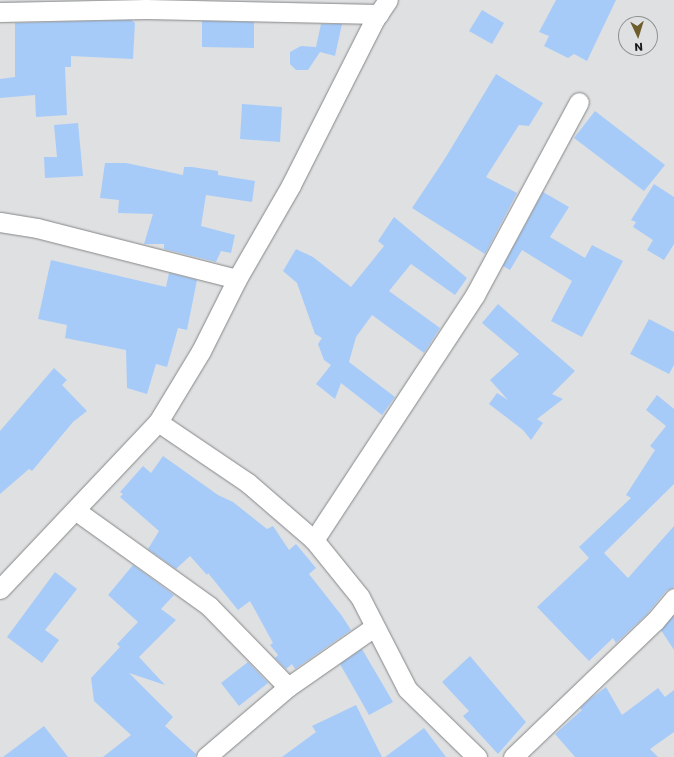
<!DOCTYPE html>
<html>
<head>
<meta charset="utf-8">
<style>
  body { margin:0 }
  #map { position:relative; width:674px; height:757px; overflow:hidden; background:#dfe0e2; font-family:Poppins,sans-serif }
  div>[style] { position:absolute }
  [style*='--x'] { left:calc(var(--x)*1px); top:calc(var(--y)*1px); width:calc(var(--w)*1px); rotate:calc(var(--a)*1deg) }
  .building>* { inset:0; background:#a7cbf9 }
  .roads { filter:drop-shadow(0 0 1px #848687) drop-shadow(0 0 1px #848687) }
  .minor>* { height:19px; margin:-9.5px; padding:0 9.5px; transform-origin:9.5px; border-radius:9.5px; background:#fff }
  span { translate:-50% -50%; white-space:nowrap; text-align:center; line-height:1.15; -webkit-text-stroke:3px #dfe0e2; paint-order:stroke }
  .north { position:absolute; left:618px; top:16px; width:40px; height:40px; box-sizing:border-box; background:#dfe0e2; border:1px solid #909192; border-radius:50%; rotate:176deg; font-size:11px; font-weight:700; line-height:16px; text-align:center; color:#1a1b1b }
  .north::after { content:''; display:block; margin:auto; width:14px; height:18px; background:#6f5e2c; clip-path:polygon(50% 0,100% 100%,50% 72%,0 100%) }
</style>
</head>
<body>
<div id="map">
  <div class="building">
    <i style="clip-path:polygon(556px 0,616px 0,587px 61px,574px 54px,568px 58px,544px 46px,549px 36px,539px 32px)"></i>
    <i style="clip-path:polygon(482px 10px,504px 23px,492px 44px,469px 31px)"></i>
    <i style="clip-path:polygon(131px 20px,135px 23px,133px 59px,71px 56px,71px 67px,65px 67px,67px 115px,36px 117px,35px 95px,0 98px,0 79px,15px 77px,15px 23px)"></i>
    <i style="clip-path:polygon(202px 21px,254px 22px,254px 48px,202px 47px)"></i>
    <i style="clip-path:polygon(321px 24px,342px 24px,335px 56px,320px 52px,308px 70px,296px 70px,290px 64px,290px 52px,301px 46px,316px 47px)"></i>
    <i style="clip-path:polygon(496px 74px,543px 103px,529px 126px,519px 125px,486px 177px,517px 193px,485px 254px,412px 208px,444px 160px)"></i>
    <i style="clip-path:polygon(242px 104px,282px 107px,280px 142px,240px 139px)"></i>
    <i style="clip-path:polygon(595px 111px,665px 165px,644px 191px,574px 138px)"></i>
    <i style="clip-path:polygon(78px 123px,83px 176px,45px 178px,44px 157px,57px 157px,54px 125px)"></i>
    <i style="clip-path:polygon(105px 163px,126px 163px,183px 175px,184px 167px,192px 167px,218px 171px,218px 175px,255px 181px,252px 202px,206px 195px,201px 226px,235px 235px,231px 253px,221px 251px,216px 262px,164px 249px,164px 244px,144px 244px,153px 214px,118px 213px,119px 200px,100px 198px)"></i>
    <i style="clip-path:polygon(654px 184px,674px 197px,674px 244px,664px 260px,647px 250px,653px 240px,633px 227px,636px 222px,631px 220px)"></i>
    <i style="clip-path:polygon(543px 192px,569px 207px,550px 237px,585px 258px,592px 245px,623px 261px,582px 337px,551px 321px,572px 281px,522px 250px,510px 270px,503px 266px)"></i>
    <i style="clip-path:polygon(394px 217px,467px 278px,455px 295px,411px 264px,389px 291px,440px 328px,424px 353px,372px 315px,356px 337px,349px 362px,395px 397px,382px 415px,341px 383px,335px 399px,316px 384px,331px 365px,324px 360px,318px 344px,322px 338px,315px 334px,297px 283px,283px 271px,296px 249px,313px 257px,351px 287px,384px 246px,378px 241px)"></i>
    <i style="clip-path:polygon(51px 260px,166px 287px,169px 273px,197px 280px,187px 330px,178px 328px,167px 367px,156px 364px,147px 394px,127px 388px,126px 350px,65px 338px,67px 325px,38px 319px)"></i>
    <i style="clip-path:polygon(498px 304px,575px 371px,552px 394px,563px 399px,537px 419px,543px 423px,531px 440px,523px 430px,489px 404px,497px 393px,508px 400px,490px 380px,519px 354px,482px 323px)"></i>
    <i style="clip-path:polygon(649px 319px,674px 332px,674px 365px,669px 374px,630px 354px)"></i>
    <i style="clip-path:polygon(54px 368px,67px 380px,62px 385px,87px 411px,73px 422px,32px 471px,29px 469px,0 494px,0 431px)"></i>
    <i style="clip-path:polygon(657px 395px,674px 409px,674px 484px,604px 553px,628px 578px,674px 526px,674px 587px,666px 591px,647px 614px,616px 643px,613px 638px,589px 661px,537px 607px,589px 558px,579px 547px,631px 498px,626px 495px,655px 450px,650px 446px,666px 426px,646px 410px)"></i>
    <i style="clip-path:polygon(163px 456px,218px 495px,233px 502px,267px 529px,273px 526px,289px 550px,296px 544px,316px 568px,309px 574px,342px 616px,351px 630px,295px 669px,292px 664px,286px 669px,275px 658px,278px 655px,270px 645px,273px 643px,250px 601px,238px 610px,208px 573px,207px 575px,190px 556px,176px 569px,148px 549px,159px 531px,120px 497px,123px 494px,120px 492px,143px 466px,151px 473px)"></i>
    <i style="clip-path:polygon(133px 565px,174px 595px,161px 609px,176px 620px,139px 657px,165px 685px,129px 673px,173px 717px,165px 726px,196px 754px,195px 757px,103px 757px,131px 735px,94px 701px,91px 678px,120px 647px,117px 644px,138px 622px,108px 595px)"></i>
    <i style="clip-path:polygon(55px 572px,77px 589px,45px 630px,59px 640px,42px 663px,7px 637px)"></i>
    <i style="clip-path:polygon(674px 615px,674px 650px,661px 630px)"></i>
    <i style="clip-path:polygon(362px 649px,393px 702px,369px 715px,340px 664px)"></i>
    <i style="clip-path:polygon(470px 656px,526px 722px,498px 754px,463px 716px,469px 711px,442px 682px)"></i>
    <i style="clip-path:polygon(248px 662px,268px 683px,239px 706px,221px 683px)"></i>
    <i style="clip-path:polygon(606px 687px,622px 715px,658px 688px,665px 697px,674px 690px,674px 732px,650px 749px,658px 757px,575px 757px,555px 734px,582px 710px,580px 708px,590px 699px)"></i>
    <i style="clip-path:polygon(356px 705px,382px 757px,282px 757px,316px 732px,312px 726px)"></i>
    <i style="clip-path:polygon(44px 726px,68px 757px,3px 757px)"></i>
    <i style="clip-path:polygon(424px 728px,446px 757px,385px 757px)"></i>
  </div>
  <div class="roads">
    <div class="minor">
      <i style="--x:0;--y:12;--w:146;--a:-1.2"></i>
      <i style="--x:146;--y:9;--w:233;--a:1.2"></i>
      <i style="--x:0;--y:222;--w:37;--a:9"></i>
      <i style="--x:37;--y:228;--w:206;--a:14.3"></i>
      <i style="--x:158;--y:422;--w:109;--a:34.1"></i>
      <i style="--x:248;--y:483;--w:87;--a:40.8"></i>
      <i style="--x:314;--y:540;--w:73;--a:51.1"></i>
      <i style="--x:360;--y:597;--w:103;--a:62.9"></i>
      <i style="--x:407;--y:689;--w:98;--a:44.2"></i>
      <i style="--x:75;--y:510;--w:165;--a:35.6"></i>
      <i style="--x:209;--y:606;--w:113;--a:45.7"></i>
      <i style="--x:314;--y:540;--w:293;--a:-56.7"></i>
      <i style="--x:475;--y:295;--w:219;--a:-61.7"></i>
      <i style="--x:0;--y:589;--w:230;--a:-46.6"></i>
      <i style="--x:158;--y:422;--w:83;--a:-58.8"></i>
      <i style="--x:201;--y:351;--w:80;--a:-63.4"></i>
      <i style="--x:237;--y:279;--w:108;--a:-60.1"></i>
      <i style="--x:291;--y:185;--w:186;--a:-63.2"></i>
      <i style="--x:375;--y:19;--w:23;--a:-56"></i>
      <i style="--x:206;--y:757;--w:108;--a:-40.5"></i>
      <i style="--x:288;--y:687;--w:105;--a:-34.9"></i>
      <i style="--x:513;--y:757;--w:197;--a:-43.8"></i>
      <i style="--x:655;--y:621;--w:30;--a:-50"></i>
    </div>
  </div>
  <div class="north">N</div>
</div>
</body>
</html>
